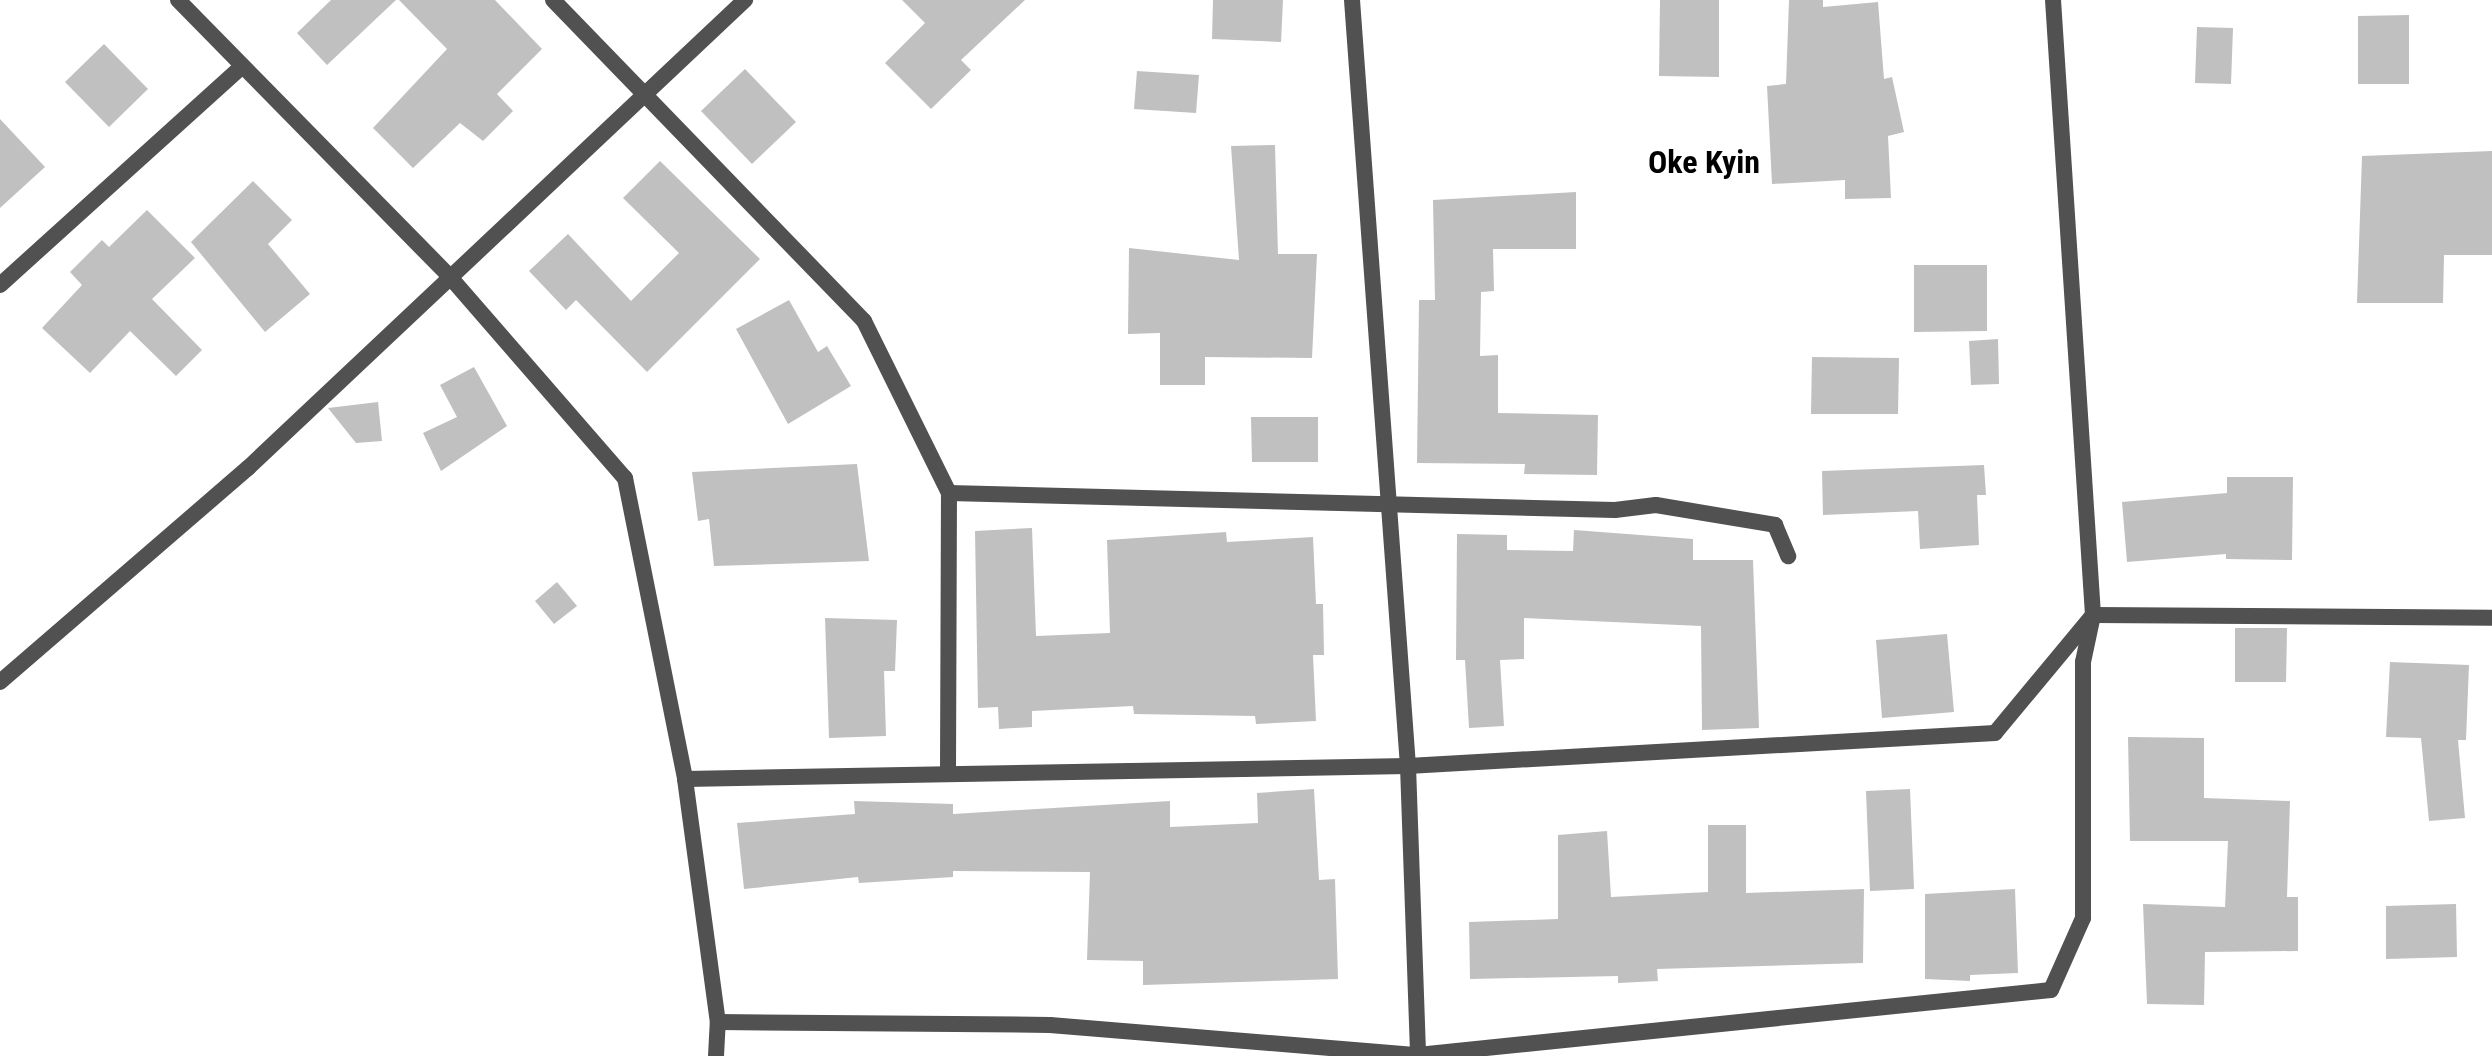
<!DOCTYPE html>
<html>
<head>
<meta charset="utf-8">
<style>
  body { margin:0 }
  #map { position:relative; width:2492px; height:1056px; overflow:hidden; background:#fff; font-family:"Roboto Condensed",sans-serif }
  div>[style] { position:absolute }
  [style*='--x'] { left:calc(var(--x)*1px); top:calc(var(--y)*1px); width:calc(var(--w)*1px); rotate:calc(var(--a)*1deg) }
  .building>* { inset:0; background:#c0c0c0 }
  .minor>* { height:16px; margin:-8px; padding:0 8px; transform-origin:8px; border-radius:8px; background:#515151 }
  span { translate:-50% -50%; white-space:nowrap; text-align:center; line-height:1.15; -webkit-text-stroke:7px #fff; paint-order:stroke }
  .quarter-label { font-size:32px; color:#000; font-weight:700 }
</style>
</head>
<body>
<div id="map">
  <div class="building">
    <i style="clip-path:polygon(331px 0,396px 0,327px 65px,297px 33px)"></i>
    <i style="clip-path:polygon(399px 0,495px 0,542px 49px,497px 94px,513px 111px,483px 141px,460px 123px,413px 168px,373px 128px,447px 49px)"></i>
    <i style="clip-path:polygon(902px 0,1025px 0,961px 60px,971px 70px,931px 109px,885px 63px,925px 23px)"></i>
    <i style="clip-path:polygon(1213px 0,1283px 0,1281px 42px,1212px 39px)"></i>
    <i style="clip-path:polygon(1660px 0,1719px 0,1719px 77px,1659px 76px)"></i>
    <i style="clip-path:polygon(1789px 0,1823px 0,1823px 7px,1878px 2px,1884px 79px,1892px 77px,1904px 132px,1888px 136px,1891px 198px,1845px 199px,1845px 180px,1772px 184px,1767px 86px,1786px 84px)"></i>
    <i style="clip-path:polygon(2409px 15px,2409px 84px,2358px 84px,2358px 16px)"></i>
    <i style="clip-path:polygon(2197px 27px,2233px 28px,2231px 84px,2195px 83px)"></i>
    <i style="clip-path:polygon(104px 44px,148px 89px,109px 127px,65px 82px)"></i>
    <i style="clip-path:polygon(745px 69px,796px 122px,752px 164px,701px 111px)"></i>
    <i style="clip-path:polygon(1137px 71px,1199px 75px,1196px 113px,1134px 109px)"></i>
    <i style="clip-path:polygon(0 119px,45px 167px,0 208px)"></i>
    <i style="clip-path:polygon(1275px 145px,1278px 254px,1317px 254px,1312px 358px,1205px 357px,1205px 385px,1160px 385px,1160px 333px,1128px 334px,1129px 248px,1239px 260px,1231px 146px)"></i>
    <i style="clip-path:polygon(2492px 151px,2492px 255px,2444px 255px,2443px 303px,2357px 303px,2362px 156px)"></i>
    <i style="clip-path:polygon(660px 161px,760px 259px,647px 372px,576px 300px,566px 310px,529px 271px,568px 234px,631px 301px,679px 253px,623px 198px)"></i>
    <i style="clip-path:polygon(253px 181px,292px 220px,268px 244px,310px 294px,265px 332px,191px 242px)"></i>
    <i style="clip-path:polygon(1576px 192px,1576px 249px,1493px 249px,1494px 291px,1481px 292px,1480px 356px,1498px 355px,1498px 413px,1598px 415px,1597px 475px,1524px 474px,1525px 464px,1417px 463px,1419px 300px,1435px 300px,1433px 200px)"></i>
    <i style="clip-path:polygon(147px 210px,195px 258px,152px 299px,202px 350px,176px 376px,130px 331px,90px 373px,42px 328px,82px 285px,70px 272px,102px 240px,109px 247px)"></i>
    <i style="clip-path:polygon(1914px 265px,1987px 265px,1987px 331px,1914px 332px)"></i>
    <i style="clip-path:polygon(789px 300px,818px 352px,827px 346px,851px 386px,788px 424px,736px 329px)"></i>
    <i style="clip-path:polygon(1998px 339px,1999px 384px,1971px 385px,1969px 341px)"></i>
    <i style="clip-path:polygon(1812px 357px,1899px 358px,1898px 414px,1811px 414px)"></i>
    <i style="clip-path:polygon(474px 367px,507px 426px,441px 471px,423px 433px,457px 417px,440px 385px)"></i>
    <i style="clip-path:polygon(378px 402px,382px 441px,356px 443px,328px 408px)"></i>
    <i style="clip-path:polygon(1251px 417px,1318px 417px,1318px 462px,1252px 462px)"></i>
    <i style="clip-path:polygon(857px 464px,869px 561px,714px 566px,709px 519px,698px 521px,692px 472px)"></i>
    <i style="clip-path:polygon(1984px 465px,1986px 495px,1977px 495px,1979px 545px,1920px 549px,1918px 511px,1823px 515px,1822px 471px)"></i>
    <i style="clip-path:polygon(2227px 477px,2293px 477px,2292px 560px,2226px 559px,2226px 554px,2127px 562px,2122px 502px,2227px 493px)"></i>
    <i style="clip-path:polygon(1032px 528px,1036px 636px,1110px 633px,1107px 540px,1226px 532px,1227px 542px,1313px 537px,1316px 604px,1323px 604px,1324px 655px,1313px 655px,1316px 721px,1256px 724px,1255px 716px,1134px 714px,1133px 706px,1032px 711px,1032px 727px,999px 729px,998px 707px,978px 708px,975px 531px)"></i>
    <i style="clip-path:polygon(1574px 530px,1693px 539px,1693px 560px,1753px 560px,1759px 728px,1702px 730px,1701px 626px,1524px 618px,1524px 659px,1500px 660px,1504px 726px,1469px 728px,1465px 660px,1456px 660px,1457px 534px,1507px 535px,1507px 550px,1573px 551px)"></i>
    <i style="clip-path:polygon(557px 582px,577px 606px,554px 624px,535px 601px)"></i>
    <i style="clip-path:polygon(825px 618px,897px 620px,895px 671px,884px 671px,886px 736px,829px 738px)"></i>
    <i style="clip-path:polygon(2235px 628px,2287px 628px,2286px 682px,2235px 682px)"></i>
    <i style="clip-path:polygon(1947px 634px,1954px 712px,1882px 718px,1876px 640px)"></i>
    <i style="clip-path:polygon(2390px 662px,2469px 665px,2466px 740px,2458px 740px,2465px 818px,2429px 821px,2421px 738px,2386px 737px)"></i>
    <i style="clip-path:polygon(2128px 737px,2204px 738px,2204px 798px,2290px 801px,2287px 897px,2298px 897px,2298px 951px,2205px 952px,2204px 1005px,2147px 1004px,2143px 904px,2225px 907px,2228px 841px,2130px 841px)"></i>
    <i style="clip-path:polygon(1314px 789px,1319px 880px,1335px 879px,1338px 979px,1143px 985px,1143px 961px,1087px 960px,1090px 872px,953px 871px,953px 877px,859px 883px,858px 877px,744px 889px,737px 823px,855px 814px,854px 801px,953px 804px,953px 814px,1170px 801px,1170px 827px,1258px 823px,1257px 793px)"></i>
    <i style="clip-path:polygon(1910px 789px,1914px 889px,1870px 891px,1866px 791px)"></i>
    <i style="clip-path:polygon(1708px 825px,1746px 825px,1746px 893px,1864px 889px,1863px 963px,1657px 969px,1658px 981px,1618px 983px,1618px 976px,1470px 979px,1469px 922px,1558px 919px,1558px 835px,1607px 831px,1611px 897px,1708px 892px)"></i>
    <i style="clip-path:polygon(2015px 889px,2018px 973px,1970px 975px,1970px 981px,1925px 979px,1925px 894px)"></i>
    <i style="clip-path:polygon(2456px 904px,2457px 957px,2386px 959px,2386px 906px)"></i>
  </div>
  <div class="minor">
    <i style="--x:178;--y:0;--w:388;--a:45.5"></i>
    <i style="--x:450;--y:277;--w:267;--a:49"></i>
    <i style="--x:625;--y:478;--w:307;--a:78.7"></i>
    <i style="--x:685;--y:779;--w:245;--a:82.3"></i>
    <i style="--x:718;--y:1022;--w:332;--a:0.5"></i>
    <i style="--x:1050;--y:1025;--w:369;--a:4.7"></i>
    <i style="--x:1418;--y:1055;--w:636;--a:-5.86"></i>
    <i style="--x:2051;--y:990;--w:79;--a:-66"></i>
    <i style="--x:2083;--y:918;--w:256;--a:-90"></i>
    <i style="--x:2083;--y:662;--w:48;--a:-78"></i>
    <i style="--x:2093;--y:615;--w:616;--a:-93.72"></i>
    <i style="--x:553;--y:0;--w:447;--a:45.9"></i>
    <i style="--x:864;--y:321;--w:192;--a:63.7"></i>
    <i style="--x:1352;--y:0;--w:768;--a:85.82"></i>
    <i style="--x:1408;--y:766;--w:290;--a:88"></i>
    <i style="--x:0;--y:285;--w:326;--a:-42.1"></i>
    <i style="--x:0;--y:682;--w:328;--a:-40.8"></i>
    <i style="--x:248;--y:468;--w:683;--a:-43.28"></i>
    <i style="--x:948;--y:774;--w:281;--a:-89.8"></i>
    <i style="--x:949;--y:493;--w:666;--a:1.46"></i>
    <i style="--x:1615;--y:510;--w:41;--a:-7"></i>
    <i style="--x:1656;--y:505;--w:121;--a:9.5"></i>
    <i style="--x:1775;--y:525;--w:34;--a:67"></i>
    <i style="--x:685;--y:779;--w:723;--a:-1.03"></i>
    <i style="--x:1408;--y:766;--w:588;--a:-3.22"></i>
    <i style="--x:1995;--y:733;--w:153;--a:-50.3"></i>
    <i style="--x:2093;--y:615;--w:399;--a:0.4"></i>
    <i style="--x:716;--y:1056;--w:34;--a:-87"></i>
  </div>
  <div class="quarter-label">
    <span style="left:1704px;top:162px">Oke Kyin</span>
  </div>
</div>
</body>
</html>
